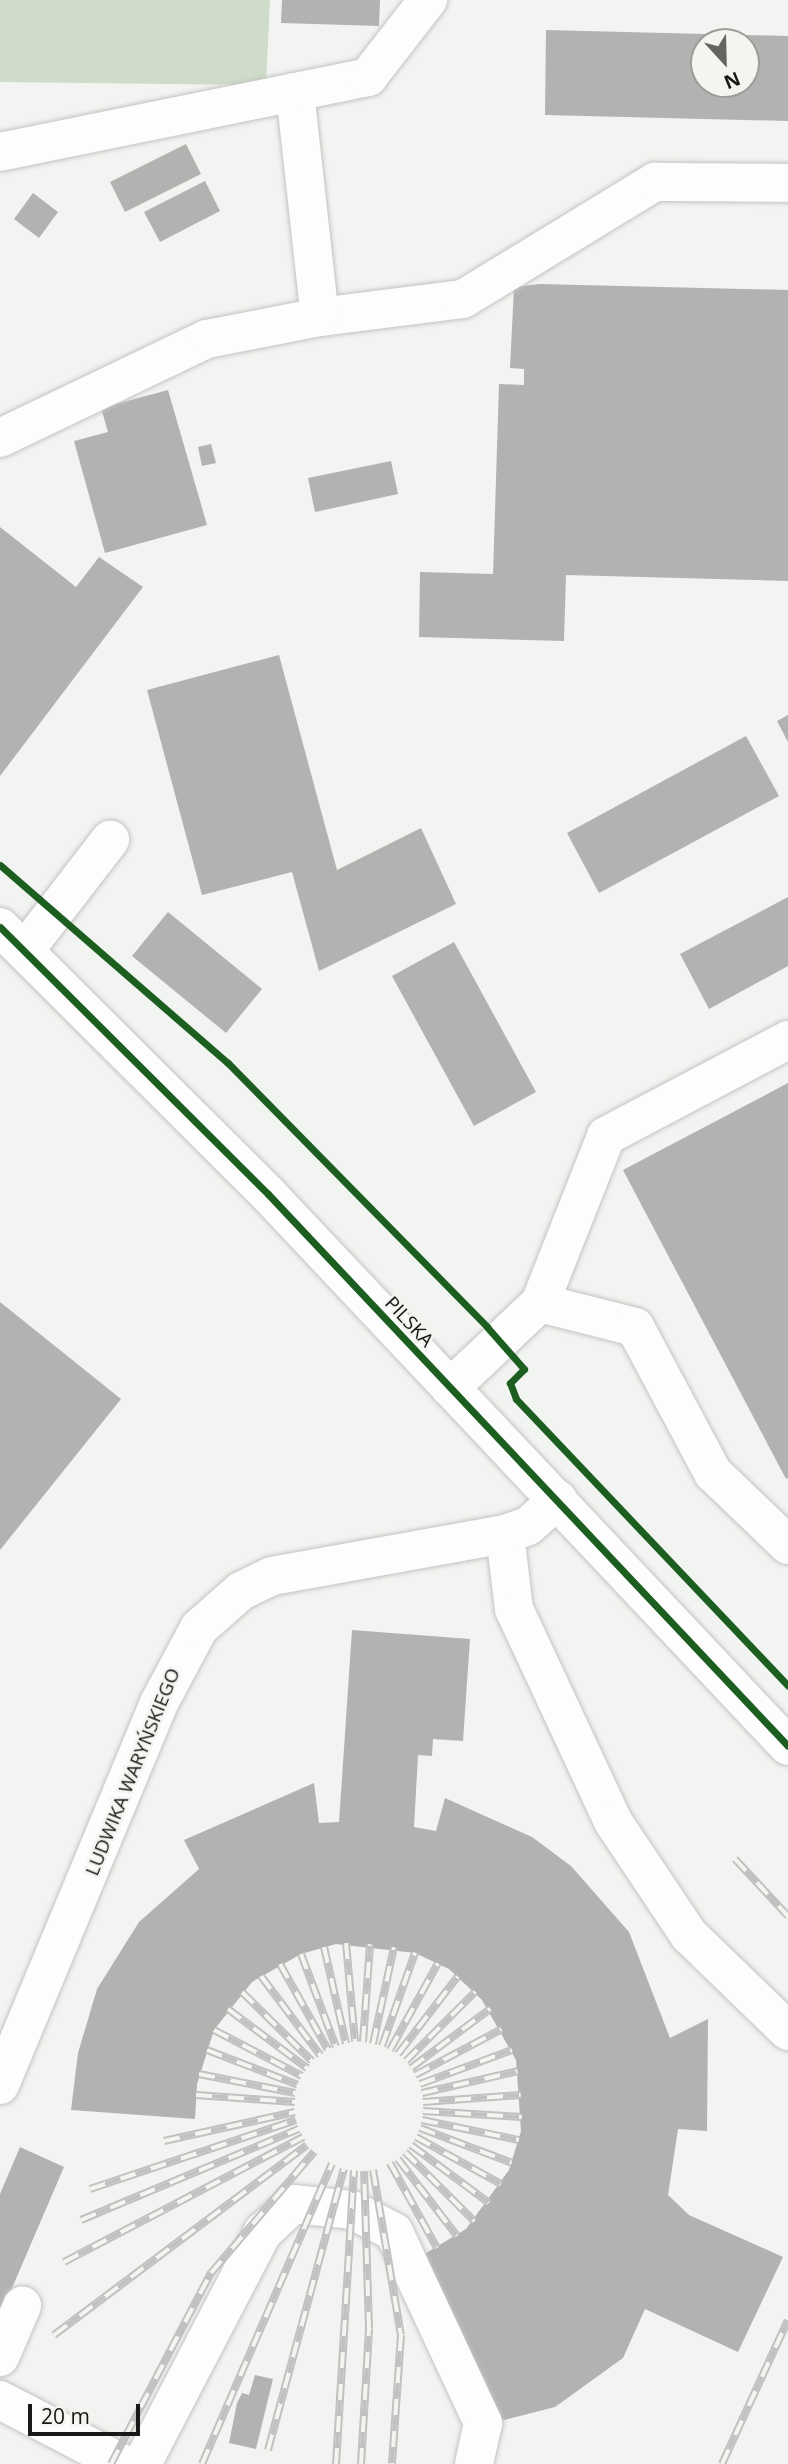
<!DOCTYPE html>
<html>
<head>
<meta charset="utf-8">
<style>
  body { margin:0 }
  #map { position:relative; width:788px; height:2464px; overflow:hidden; background:#f2f4f1; font-family:"Open Sans",sans-serif }
  div>[style] { position:absolute }
  [style*='--x'] { left:calc(var(--x)*1px); top:calc(var(--y)*1px); width:calc(var(--w)*1px); rotate:calc(var(--a)*1deg) }
  .green>* { inset:0; background:#cedcc9 }
  .building>* { inset:0; background:#b2b3b1 }
  .roads { filter:drop-shadow(0 0 2px #c3c4c2) drop-shadow(0 0 2px #c3c4c2) }
  .minor>* { height:38px; margin:-19px; padding:0 19px; transform-origin:19px; border-radius:19px; background:#fdfdfd }
  .rail>* { height:8px; margin-top:-4px; transform-origin:0; background:repeating-linear-gradient(90deg,#f2f5f0 0 16px,#c0c1c0 0 32px); box-sizing:border-box; border-block:2px solid #c0c1c0 }
  .cycleway>* { height:7px; margin:-3.5px; padding:0 3.5px; transform-origin:3.5px; border-radius:3.5px; background:#1b5e20 }
  span { translate:-50% -50%; white-space:nowrap; text-align:center; line-height:1.15; -webkit-text-stroke:5px #f2f5f0; paint-order:stroke }
  .street-label { font-size:19px; color:#171817 }
  .north { position:absolute; left:690px; top:28px; width:70px; height:70px; box-sizing:border-box; background:#f2f5f0; border:2px solid #9a9d99; border-radius:50%; rotate:158deg; font-size:19px; font-weight:700; line-height:28px; text-align:center; color:#171817 }
  .north::after { content:''; display:block; margin:auto; width:24px; height:32px; background:#646563; clip-path:polygon(50% 0,100% 100%,50% 72%,0 100%) }
  .scale { position:absolute; left:28px; top:2404px; width:112px; height:32px; box-sizing:border-box; border:4px solid #171817; border-top:0; padding-left:9px; font-size:21px; line-height:24px; white-space:nowrap; color:#171817; -webkit-text-stroke:5px #f2f5f0; paint-order:stroke }
</style>
</head>
<body>
<div id="map">
  <div class="green">
    <i style="clip-path:polygon(0 0,270px 0,266px 85px,0 82px)"></i>
  </div>
  <div class="building">
    <i style="clip-path:polygon(282px 0,380px 0,379px 26px,281px 23px)"></i>
    <i style="clip-path:polygon(evenodd,546px 30px,788px 36px,788px 121px,545px 115px,546px 30px,704px 42px,746px 42px,746px 84px,704px 84px,704px 42px)"></i>
    <i style="clip-path:polygon(186px 144px,201px 174px,125px 212px,110px 182px)"></i>
    <i style="clip-path:polygon(205px 181px,220px 211px,160px 242px,144px 212px)"></i>
    <i style="clip-path:polygon(33px 193px,58px 212px,39px 238px,14px 219px)"></i>
    <i style="clip-path:polygon(540px 284px,788px 290px,788px 581px,566px 575px,564px 641px,419px 637px,420px 572px,493px 574px,499px 384px,524px 385px,524px 369px,510px 368px,514px 287px)"></i>
    <i style="clip-path:polygon(168px 390px,207px 525px,105px 553px,74px 441px,108px 432px,101px 408px)"></i>
    <i style="clip-path:polygon(211px 444px,216px 463px,202px 466px,198px 447px)"></i>
    <i style="clip-path:polygon(391px 461px,398px 494px,315px 512px,308px 478px)"></i>
    <i style="clip-path:polygon(0 527px,76px 587px,99px 557px,143px 587px,0 776px)"></i>
    <i style="clip-path:polygon(279px 655px,337px 870px,421px 828px,456px 904px,319px 971px,292px 872px,202px 895px,147px 690px)"></i>
    <i style="clip-path:polygon(788px 715px,788px 742px,777px 721px)"></i>
    <i style="clip-path:polygon(746px 736px,779px 796px,599px 893px,567px 833px)"></i>
    <i style="clip-path:polygon(788px 897px,788px 966px,709px 1009px,680px 954px)"></i>
    <i style="clip-path:polygon(168px 912px,262px 989px,226px 1033px,132px 956px)"></i>
    <i style="clip-path:polygon(454px 942px,536px 1092px,474px 1126px,392px 976px)"></i>
    <i style="clip-path:polygon(788px 1083px,788px 1478px,786px 1479px,623px 1170px)"></i>
    <i style="clip-path:polygon(0 1302px,121px 1399px,0 1550px)"></i>
    <i style="clip-path:polygon(352px 1630px,470px 1639px,463px 1741px,433px 1739px,432px 1756px,418px 1755px,414px 1827px,436px 1831px,445px 1798px,532px 1837px,571px 1866px,629px 1932px,670px 2038px,708px 2019px,707px 2131px,678px 2129px,668px 2195px,689px 2215px,783px 2257px,738px 2352px,645px 2309px,623px 2358px,555px 2407px,500px 2421px,416px 2259px,466px 2229px,509px 2170px,521px 2131px,516px 2060px,482px 2000px,449px 1969px,415px 1953px,336px 1944px,301px 1954px,252px 1982px,214px 2030px,197px 2084px,195px 2119px,71px 2110px,78px 2053px,97px 1989px,139px 1922px,199px 1869px,184px 1840px,314px 1783px,319px 1823px,339px 1822px)"></i>
    <i style="clip-path:polygon(20px 2147px,64px 2167px,0 2316px,0 2194px)"></i>
    <i style="clip-path:polygon(255px 2375px,273px 2379px,256px 2449px,229px 2443px,237px 2403px,242px 2393px,249px 2395px)"></i>
  </div>
  <div class="roads">
    <div class="minor">
      <i style="--x:295;--y:92;--w:226;--a:83.7"></i>
      <i style="--x:320;--y:317;--w:144;--a:-7.2"></i>
      <i style="--x:463;--y:299;--w:225;--a:-31.4"></i>
      <i style="--x:655;--y:182;--w:133;--a:0.4"></i>
      <i style="--x:0;--y:152;--w:376;--a:-11.5"></i>
      <i style="--x:368;--y:77;--w:98;--a:-52.1"></i>
      <i style="--x:0;--y:438;--w:229;--a:-25.6"></i>
      <i style="--x:207;--y:339;--w:115;--a:-11"></i>
      <i style="--x:0;--y:927;--w:378;--a:44.9"></i>
      <i style="--x:268;--y:1194;--w:758;--a:46.71"></i>
      <i style="--x:26;--y:949;--w:138;--a:-52.4"></i>
      <i style="--x:540;--y:1303;--w:98;--a:14.2"></i>
      <i style="--x:635;--y:1327;--w:166;--a:61.9"></i>
      <i style="--x:713;--y:1473;--w:104;--a:43.8"></i>
      <i style="--x:450;--y:1388;--w:124;--a:-43.4"></i>
      <i style="--x:540;--y:1303;--w:180;--a:-68.4"></i>
      <i style="--x:606;--y:1136;--w:206;--a:-27.8"></i>
      <i style="--x:505;--y:1534;--w:76;--a:83.2"></i>
      <i style="--x:514;--y:1609;--w:236;--a:65"></i>
      <i style="--x:614;--y:1823;--w:135;--a:56.2"></i>
      <i style="--x:689;--y:1935;--w:138;--a:44.1"></i>
      <i style="--x:0;--y:2085;--w:414;--a:-67.4"></i>
      <i style="--x:159;--y:1703;--w:85;--a:-61.9"></i>
      <i style="--x:199;--y:1628;--w:56;--a:-41.4"></i>
      <i style="--x:241;--y:1591;--w:34;--a:-26"></i>
      <i style="--x:272;--y:1576;--w:237;--a:-10.2"></i>
      <i style="--x:505;--y:1534;--w:24;--a:-19"></i>
      <i style="--x:528;--y:1526;--w:40;--a:-41"></i>
      <i style="--x:0;--y:2357;--w:56;--a:-66.7"></i>
      <i style="--x:0;--y:2400;--w:139;--a:27.5"></i>
      <i style="--x:142;--y:2464;--w:262;--a:-62.5"></i>
      <i style="--x:263;--y:2232;--w:41;--a:-43"></i>
      <i style="--x:293;--y:2204;--w:59;--a:5.8"></i>
      <i style="--x:352;--y:2210;--w:47;--a:27.6"></i>
      <i style="--x:394;--y:2232;--w:211;--a:65"></i>
      <i style="--x:483;--y:2423;--w:42;--a:102.4"></i>
    </div>
  </div>
  <div class="rail">
    <i style="--x:735;--y:1859;--w:78;--a:47.1"></i>
    <i style="--x:346;--y:1943;--w:99;--a:84.8"></i>
    <i style="--x:324;--y:1947;--w:99;--a:77.2"></i>
    <i style="--x:301;--y:1954;--w:99;--a:69.4"></i>
    <i style="--x:280;--y:1964;--w:98;--a:60.8"></i>
    <i style="--x:261;--y:1976;--w:99;--a:53.2"></i>
    <i style="--x:242;--y:1992;--w:98;--a:44.6"></i>
    <i style="--x:228;--y:2009;--w:99;--a:36.8"></i>
    <i style="--x:214;--y:2030;--w:99;--a:27.6"></i>
    <i style="--x:363;--y:2042;--w:98;--a:-85.9"></i>
    <i style="--x:373;--y:2044;--w:99;--a:-77.8"></i>
    <i style="--x:382;--y:2046;--w:99;--a:-70.5"></i>
    <i style="--x:207;--y:2050;--w:97;--a:21"></i>
    <i style="--x:390;--y:2050;--w:99;--a:-61.1"></i>
    <i style="--x:398;--y:2054;--w:98;--a:-52.4"></i>
    <i style="--x:406;--y:2061;--w:98;--a:-45"></i>
    <i style="--x:411;--y:2068;--w:99;--a:-36.8"></i>
    <i style="--x:199;--y:2074;--w:98;--a:11.2"></i>
    <i style="--x:415;--y:2075;--w:98;--a:-27.9"></i>
    <i style="--x:420;--y:2084;--w:98;--a:-20.3"></i>
    <i style="--x:422;--y:2093;--w:98;--a:-12.9"></i>
    <i style="--x:196;--y:2095;--w:99;--a:4"></i>
    <i style="--x:423;--y:2102;--w:98;--a:-4.1"></i>
    <i style="--x:423;--y:2111;--w:99;--a:3.5"></i>
    <i style="--x:422;--y:2120;--w:99;--a:11.7"></i>
    <i style="--x:420;--y:2128;--w:98;--a:20.8"></i>
    <i style="--x:416;--y:2137;--w:97;--a:28.9"></i>
    <i style="--x:164;--y:2141;--w:134;--a:-12.5"></i>
    <i style="--x:411;--y:2145;--w:97;--a:36.6"></i>
    <i style="--x:405;--y:2152;--w:98;--a:45"></i>
    <i style="--x:398;--y:2159;--w:97;--a:52.5"></i>
    <i style="--x:390;--y:2163;--w:97;--a:61.1"></i>
    <i style="--x:373;--y:2170;--w:167;--a:80.4"></i>
    <i style="--x:401;--y:2335;--w:129;--a:94"></i>
    <i style="--x:90;--y:2189;--w:217;--a:-18.5"></i>
    <i style="--x:81;--y:2220;--w:236;--a:-22.7"></i>
    <i style="--x:64;--y:2262;--w:270;--a:-27.6"></i>
    <i style="--x:54;--y:2335;--w:316;--a:-36.9"></i>
    <i style="--x:268;--y:2450;--w:291;--a:-74.9"></i>
    <i style="--x:111;--y:2464;--w:216;--a:-62.4"></i>
    <i style="--x:211;--y:2273;--w:159;--a:-49.6"></i>
    <i style="--x:202;--y:2464;--w:327;--a:-66.6"></i>
    <i style="--x:336;--y:2464;--w:294;--a:-86.5"></i>
    <i style="--x:361;--y:2464;--w:136;--a:-86.6"></i>
    <i style="--x:369;--y:2328;--w:157;--a:-91.8"></i>
    <i style="--x:722;--y:2464;--w:158;--a:-65.4"></i>
  </div>
  <div class="cycleway">
    <i style="--x:0;--y:865;--w:302;--a:41"></i>
    <i style="--x:228;--y:1063;--w:370;--a:45.5"></i>
    <i style="--x:487;--y:1327;--w:56;--a:48.6"></i>
    <i style="--x:524;--y:1369;--w:20;--a:135"></i>
    <i style="--x:510;--y:1383;--w:17;--a:69"></i>
    <i style="--x:516;--y:1399;--w:395;--a:46.5"></i>
    <i style="--x:0;--y:927;--w:378;--a:44.9"></i>
    <i style="--x:268;--y:1194;--w:758;--a:46.71"></i>
  </div>
  <div class="street-label">
    <span style="left:409px;top:1322px;rotate:47deg">PILSKA</span>
    <span style="left:133px;top:1772px;rotate:-68deg">LUDWIKA WARYŃSKIEGO</span>
  </div>
  <div class="north">N</div>
  <div class="scale">20 m</div>
</div>
</body>
</html>
